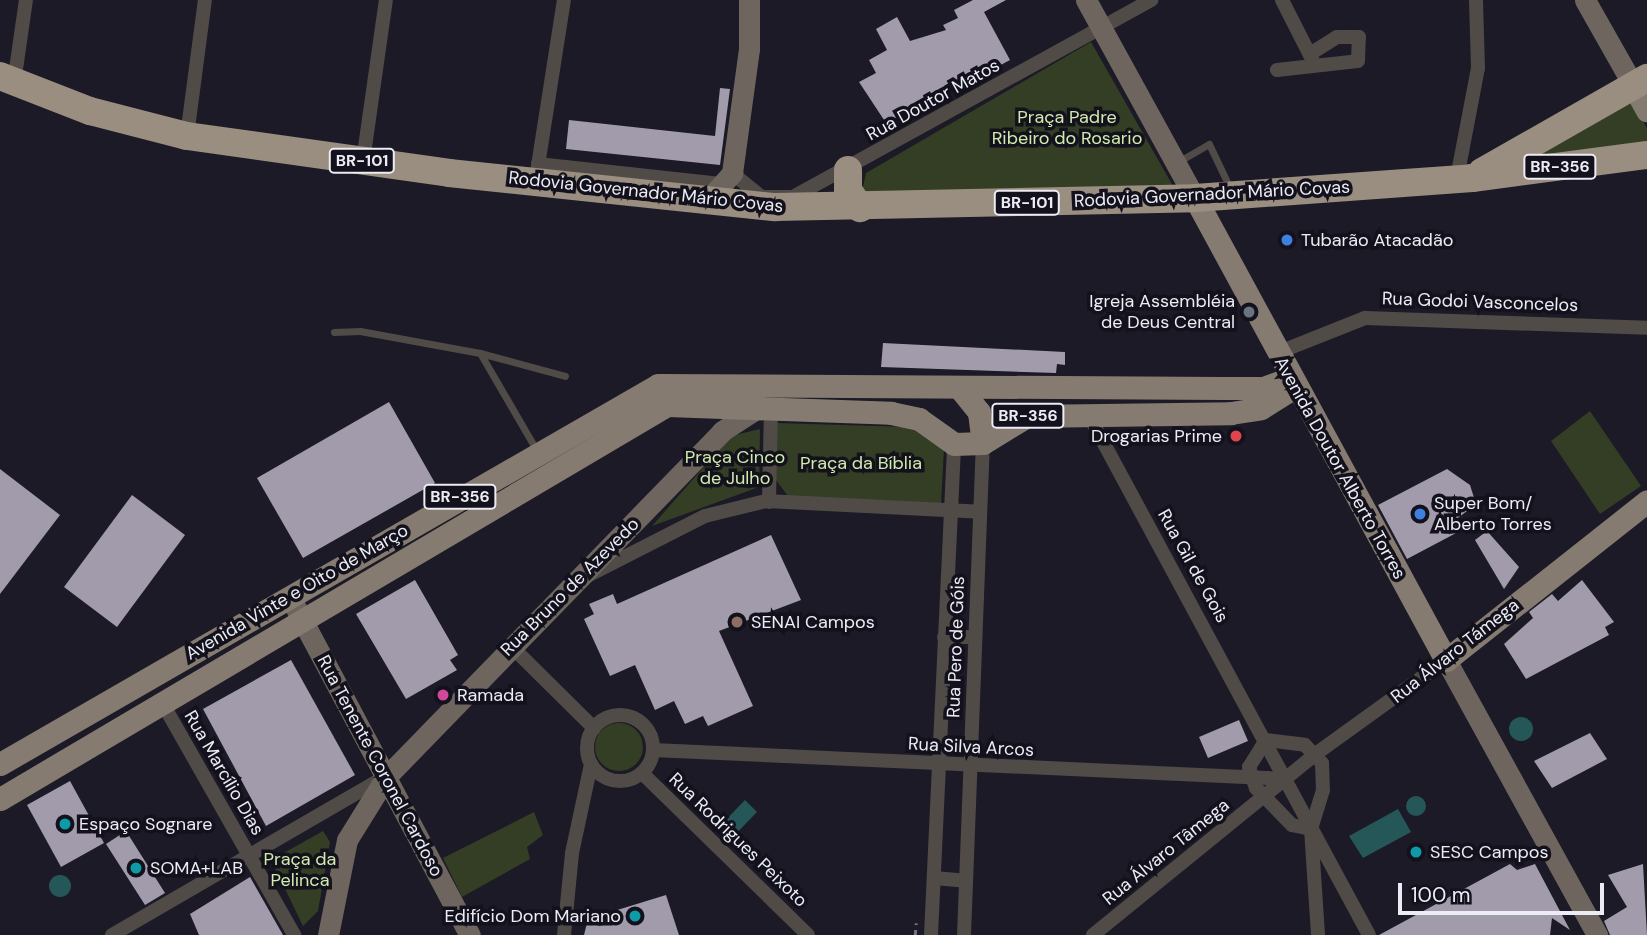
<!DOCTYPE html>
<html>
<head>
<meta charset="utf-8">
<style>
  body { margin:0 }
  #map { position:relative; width:1647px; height:935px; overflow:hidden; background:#1b1a26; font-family:"DM Sans",sans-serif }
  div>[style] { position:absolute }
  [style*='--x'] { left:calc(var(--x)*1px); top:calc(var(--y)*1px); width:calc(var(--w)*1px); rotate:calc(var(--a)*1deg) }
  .green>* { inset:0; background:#343e25 }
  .round { border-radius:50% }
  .water>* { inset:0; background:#255758 }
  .building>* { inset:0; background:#a29bab }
  .path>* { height:2.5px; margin-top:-1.25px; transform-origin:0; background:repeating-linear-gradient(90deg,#75747f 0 5px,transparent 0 10px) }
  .lane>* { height:7px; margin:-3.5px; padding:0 3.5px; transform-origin:3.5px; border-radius:3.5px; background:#504b46 }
  .street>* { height:14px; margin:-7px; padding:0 7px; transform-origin:7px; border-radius:7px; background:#504b46 }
  .street>.ring { margin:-7px; padding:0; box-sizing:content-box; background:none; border:14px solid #504b46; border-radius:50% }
  .secondary>* { height:21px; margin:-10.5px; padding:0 10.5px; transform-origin:10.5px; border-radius:10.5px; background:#6e665e }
  .primary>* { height:23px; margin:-11.5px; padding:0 11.5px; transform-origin:11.5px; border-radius:11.5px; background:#857b70 }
  .highway>* { height:28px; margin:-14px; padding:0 14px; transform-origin:14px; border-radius:14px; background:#9a8e81 }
  .dots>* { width:19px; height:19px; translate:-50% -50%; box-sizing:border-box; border:4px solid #12111c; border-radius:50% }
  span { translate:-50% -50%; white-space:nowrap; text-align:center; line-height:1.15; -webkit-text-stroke:7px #12111c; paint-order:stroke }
  .shield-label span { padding:2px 5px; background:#12111c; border:2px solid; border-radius:5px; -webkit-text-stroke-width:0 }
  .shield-label { font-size:16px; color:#ececf5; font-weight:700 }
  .street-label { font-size:18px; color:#ececf5 }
  .park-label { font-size:18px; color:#d1eaae }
  .poi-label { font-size:18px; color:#ececf5 }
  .left { translate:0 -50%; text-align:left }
  .right { translate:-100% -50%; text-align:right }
  .scale { position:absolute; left:1398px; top:883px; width:206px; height:32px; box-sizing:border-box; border:4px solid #ececf5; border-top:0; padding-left:9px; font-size:21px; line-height:24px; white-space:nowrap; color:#ececf5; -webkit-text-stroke:5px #12111c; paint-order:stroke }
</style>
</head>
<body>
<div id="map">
  <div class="green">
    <i style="clip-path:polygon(1091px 42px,1173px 186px,870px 203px,862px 191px,866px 173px)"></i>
    <i style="clip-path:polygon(1631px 102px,1647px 128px,1647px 153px,1547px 159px,1543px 153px)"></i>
    <i style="clip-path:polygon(1590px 411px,1641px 486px,1600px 514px,1551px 441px)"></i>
    <i style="clip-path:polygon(776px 423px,910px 427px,930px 435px,944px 449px,941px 505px,788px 496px,775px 479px)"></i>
    <i style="clip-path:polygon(760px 429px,759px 487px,652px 526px,731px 436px)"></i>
    <i class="round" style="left:595px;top:723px;width:48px;height:48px"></i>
    <i style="clip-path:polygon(534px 812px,543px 835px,527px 847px,530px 859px,462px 897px,443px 858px)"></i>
    <i style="clip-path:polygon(323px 831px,330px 842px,318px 911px,303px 926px,271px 860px)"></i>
  </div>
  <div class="water">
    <i class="round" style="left:1509px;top:717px;width:24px;height:24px"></i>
    <i class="round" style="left:1406px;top:796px;width:20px;height:20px"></i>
    <i style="clip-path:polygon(745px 800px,757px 812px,728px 842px,716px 830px)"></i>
    <i style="clip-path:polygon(1398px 809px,1411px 832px,1363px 858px,1349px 836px)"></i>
    <i class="round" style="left:49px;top:875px;width:22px;height:22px"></i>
  </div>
  <div class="building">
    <i style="clip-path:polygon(973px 0,1006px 0,984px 12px,1010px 60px,982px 75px,960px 74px,956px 84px,886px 123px,859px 82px,876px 73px,869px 60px,887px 50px,876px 29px,897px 17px,910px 41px,946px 30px,943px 25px,958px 18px,954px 10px)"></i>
    <i style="clip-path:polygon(720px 88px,730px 89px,720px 165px,566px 149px,569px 120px,715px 136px)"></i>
    <i style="clip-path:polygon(883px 343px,1065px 352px,1065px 365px,1057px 364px,1056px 373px,881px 367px)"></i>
    <i style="clip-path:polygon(389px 402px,435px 483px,303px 558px,257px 478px)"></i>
    <i style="clip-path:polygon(0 469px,60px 515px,0 594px)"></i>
    <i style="clip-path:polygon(1447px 469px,1470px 485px,1476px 504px,1454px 521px,1460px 531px,1407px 559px,1378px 505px)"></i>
    <i style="clip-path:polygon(132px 495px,185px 535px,117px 627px,64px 587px)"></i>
    <i style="clip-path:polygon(1487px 531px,1519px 567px,1504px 589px,1475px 540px)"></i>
    <i style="clip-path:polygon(771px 535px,801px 600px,719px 631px,753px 706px,708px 726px,703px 716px,685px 724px,674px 701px,655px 710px,635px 665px,610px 676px,584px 619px,594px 614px,589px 604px,613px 594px,617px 604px)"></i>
    <i style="clip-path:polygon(415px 580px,458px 655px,450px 660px,457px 670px,406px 699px,356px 614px)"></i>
    <i style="clip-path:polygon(1582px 580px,1614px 622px,1605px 627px,1609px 635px,1526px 679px,1504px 644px,1533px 618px,1529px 612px,1552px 594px,1558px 601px)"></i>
    <i style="clip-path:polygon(291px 660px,355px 775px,266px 826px,203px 709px)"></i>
    <i style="clip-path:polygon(1239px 720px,1248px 741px,1208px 758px,1199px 737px)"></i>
    <i style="clip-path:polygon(1590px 733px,1607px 759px,1552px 788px,1534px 761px)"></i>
    <i style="clip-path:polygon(70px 781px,104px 843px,61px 867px,27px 805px)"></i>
    <i style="clip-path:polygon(126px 831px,165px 893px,145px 905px,106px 844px)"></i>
    <i style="clip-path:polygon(1510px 864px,1517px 870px,1535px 864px,1570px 930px,1552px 918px,1550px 935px,1379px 935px)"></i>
    <i style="clip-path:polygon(1643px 864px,1647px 935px,1610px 935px,1604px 921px,1627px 907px,1608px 875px)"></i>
    <i style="clip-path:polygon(250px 877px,283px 935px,199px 935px,190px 914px)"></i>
    <i style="clip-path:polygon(666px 895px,679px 935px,584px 935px,588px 919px)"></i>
  </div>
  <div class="path">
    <i style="--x:915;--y:935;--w:12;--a:-85"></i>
  </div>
  <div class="lane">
    <i style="--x:1176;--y:163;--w:38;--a:-30"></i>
    <i style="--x:1209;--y:144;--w:49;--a:64.5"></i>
    <i style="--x:334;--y:332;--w:26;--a:-2"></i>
    <i style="--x:360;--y:331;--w:122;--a:10.4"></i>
    <i style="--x:480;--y:353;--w:88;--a:15.1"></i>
    <i style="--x:480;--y:353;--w:113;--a:59.8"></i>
  </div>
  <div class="street">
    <i style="--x:1282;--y:0;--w:68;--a:63.1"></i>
    <i style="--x:1277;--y:70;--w:81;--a:-6.3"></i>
    <i style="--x:1358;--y:61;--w:24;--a:-88"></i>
    <i style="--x:1359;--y:37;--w:22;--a:180"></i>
    <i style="--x:1337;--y:37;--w:32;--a:148"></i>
    <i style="--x:14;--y:83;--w:84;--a:-81.8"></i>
    <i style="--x:187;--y:136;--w:137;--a:-82.5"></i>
    <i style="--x:363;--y:161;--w:163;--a:-81.9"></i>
    <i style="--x:538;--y:164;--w:186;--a:6.2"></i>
    <i style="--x:537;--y:172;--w:174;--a:-81.1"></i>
    <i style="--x:732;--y:173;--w:38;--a:39"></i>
    <i style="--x:762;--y:197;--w:31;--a:0"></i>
    <i style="--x:793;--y:197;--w:409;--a:-28.8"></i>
    <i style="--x:1457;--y:178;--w:112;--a:-79.2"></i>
    <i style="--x:1478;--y:68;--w:68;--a:-91.7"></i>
    <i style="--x:1277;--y:353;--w:95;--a:-21.7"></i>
    <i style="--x:1365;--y:318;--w:282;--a:2"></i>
    <i style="--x:1087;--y:412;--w:594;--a:61.67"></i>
    <i style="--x:769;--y:502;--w:95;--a:-88.8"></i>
    <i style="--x:589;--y:575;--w:130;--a:-27"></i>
    <i style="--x:705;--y:516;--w:63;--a:-13.8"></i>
    <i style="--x:766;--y:501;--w:214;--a:2.9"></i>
    <i style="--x:944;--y:637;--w:31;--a:0"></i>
    <i style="--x:511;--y:646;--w:117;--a:44.7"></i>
    <i style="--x:163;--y:704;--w:266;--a:60.4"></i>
    <i class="ring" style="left:587px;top:715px;width:52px;height:52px"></i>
    <i style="--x:1266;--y:740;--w:39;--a:7"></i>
    <i style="--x:1305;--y:745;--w:25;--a:47"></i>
    <i style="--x:1322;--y:763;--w:27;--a:88"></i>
    <i style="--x:1323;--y:790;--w:41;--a:107.1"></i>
    <i style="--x:1311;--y:829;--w:106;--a:86.2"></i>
    <i style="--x:1266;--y:740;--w:32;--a:122"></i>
    <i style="--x:1249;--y:767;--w:22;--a:72"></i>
    <i style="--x:1256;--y:788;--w:52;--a:45.8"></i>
    <i style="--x:1292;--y:825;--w:19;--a:12"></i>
    <i style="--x:653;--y:750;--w:635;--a:2.62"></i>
    <i style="--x:642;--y:773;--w:232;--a:44.3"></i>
    <i style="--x:934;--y:878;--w:32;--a:5"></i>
    <i style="--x:112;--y:935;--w:313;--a:-30.1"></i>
    <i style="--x:564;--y:935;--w:82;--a:-84.4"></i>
    <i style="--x:572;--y:853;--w:91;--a:-77.9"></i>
    <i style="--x:931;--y:935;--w:492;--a:-87.3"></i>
    <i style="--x:964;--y:935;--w:492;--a:-87.8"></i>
    <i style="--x:1093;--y:935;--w:289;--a:-39.1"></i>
    <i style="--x:1317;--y:753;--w:159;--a:-35.8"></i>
  </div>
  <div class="secondary">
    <i style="--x:1086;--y:0;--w:226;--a:61.2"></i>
    <i style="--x:1585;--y:0;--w:98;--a:60.5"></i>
    <i style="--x:707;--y:201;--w:38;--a:-48"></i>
    <i style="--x:732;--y:173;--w:125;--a:-82.2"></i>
    <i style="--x:749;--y:49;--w:49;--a:-90"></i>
    <i style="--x:290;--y:597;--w:383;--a:62"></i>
    <i style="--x:1446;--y:660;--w:314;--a:61.2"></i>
    <i style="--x:328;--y:935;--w:97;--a:-78.7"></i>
    <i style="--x:347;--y:840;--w:74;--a:-58.2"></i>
    <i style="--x:386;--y:777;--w:482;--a:-45.8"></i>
    <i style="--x:722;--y:431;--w:46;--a:-32.7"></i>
  </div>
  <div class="primary">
    <i style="--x:1633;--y:85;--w:29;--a:61"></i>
    <i style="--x:1195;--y:198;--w:526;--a:61.49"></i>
    <i style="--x:1446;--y:660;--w:256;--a:-38.3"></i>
    <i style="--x:962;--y:391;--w:27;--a:51"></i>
    <i style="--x:979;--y:412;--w:31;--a:83"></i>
    <i style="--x:0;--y:764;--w:759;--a:-29.94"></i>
    <i style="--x:658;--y:385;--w:566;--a:0.3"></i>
    <i style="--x:1224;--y:388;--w:39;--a:0"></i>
    <i style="--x:1263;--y:388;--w:29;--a:-20"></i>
    <i style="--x:0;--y:799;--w:775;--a:-30.57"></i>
    <i style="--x:667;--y:405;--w:224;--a:2"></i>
    <i style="--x:891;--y:413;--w:29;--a:12"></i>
    <i style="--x:919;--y:419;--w:43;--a:35.5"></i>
    <i style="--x:954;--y:444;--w:29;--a:-2"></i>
    <i style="--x:983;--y:443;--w:52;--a:-31.5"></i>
    <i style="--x:1027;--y:416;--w:204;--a:-0.8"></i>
    <i style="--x:1231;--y:413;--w:30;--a:-9"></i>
    <i style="--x:1261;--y:408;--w:40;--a:-32"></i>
  </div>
  <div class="highway">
    <i style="--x:0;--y:76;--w:97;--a:21.3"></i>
    <i style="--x:90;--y:111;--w:100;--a:14.5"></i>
    <i style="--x:187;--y:136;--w:265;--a:8"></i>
    <i style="--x:449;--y:173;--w:328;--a:6"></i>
    <i style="--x:775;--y:207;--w:420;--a:-1.2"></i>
    <i style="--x:1195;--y:198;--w:278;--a:-4.1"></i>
    <i style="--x:1472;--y:178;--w:177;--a:-7.5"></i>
    <i style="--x:848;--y:170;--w:20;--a:90"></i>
    <i style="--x:848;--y:190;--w:22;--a:56"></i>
    <i style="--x:1482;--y:172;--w:190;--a:-29.7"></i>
  </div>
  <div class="dots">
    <i style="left:1287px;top:240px;background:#3f7fe0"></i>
    <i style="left:1249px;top:312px;background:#6b7280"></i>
    <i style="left:1236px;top:436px;background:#e0444e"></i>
    <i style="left:1420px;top:514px;background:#3f7fe0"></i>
    <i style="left:737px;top:622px;background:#8d6e63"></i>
    <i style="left:443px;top:695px;background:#d1479c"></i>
    <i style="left:65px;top:824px;background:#0f9aa8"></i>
    <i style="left:1416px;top:852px;background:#0f9aa8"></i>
    <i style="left:136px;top:868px;background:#0f9aa8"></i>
    <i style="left:635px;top:916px;background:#0f9aa8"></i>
  </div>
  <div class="shield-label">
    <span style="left:362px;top:161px">BR-101</span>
    <span style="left:1560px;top:167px">BR-356</span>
    <span style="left:1027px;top:203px">BR-101</span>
    <span style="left:1028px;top:416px">BR-356</span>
    <span style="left:460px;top:497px">BR-356</span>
  </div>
  <div class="street-label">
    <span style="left:933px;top:100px;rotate:-29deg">Rua Doutor Matos</span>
    <span style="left:646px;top:192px;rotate:6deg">Rodovia Governador Mário Covas</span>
    <span style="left:1212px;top:194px;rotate:-3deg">Rodovia Governador Mário Covas</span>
    <span style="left:1480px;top:302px;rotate:2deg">Rua Godoi Vasconcelos</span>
    <span style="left:1340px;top:468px;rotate:61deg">Avenida Doutor Alberto Torres</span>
    <span style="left:1193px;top:566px;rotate:61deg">Rua Gil de Gois</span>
    <span style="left:570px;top:587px;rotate:-45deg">Rua Bruno de Azevedo</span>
    <span style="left:297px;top:592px;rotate:-30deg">Avenida Vinte e Oito de Março</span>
    <span style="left:956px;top:647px;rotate:-88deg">Rua Pero de Góis</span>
    <span style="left:1455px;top:651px;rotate:-38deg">Rua Álvaro Támega</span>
    <span style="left:971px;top:747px;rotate:3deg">Rua Silva Arcos</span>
    <span style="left:380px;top:766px;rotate:62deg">Rua Tenente Coronel Cardoso</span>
    <span style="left:224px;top:773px;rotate:60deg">Rua Marcílio Dias</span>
    <span style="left:738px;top:840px;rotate:44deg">Rua Rodrigues Peixoto</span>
    <span style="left:1166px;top:852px;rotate:-39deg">Rua Álvaro Tâmega</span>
  </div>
  <div class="park-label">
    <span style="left:1067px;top:128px">Praça Padre<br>Ribeiro do Rosario</span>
    <span style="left:735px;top:468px">Praça Cinco<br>de Julho</span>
    <span style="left:861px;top:463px">Praça da Bíblia</span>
    <span style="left:300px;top:870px">Praça da<br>Pelinca</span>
  </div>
  <div class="poi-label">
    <span class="left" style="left:1301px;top:240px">Tubarão Atacadão</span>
    <span class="right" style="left:1235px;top:312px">Igreja Assembléia<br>de Deus Central</span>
    <span class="right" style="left:1222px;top:436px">Drogarias Prime</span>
    <span class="left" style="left:1434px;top:514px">Super Bom/<br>Alberto Torres</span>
    <span class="left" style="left:751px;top:622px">SENAI Campos</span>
    <span class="left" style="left:457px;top:695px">Ramada</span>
    <span class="left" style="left:79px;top:824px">Espaço Sognare</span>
    <span class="left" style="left:1430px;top:852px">SESC Campos</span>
    <span class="left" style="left:150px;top:868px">SOMA+LAB</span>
    <span class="right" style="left:621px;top:916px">Edifício Dom Mariano</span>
  </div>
  <div class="scale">100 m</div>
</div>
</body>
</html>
